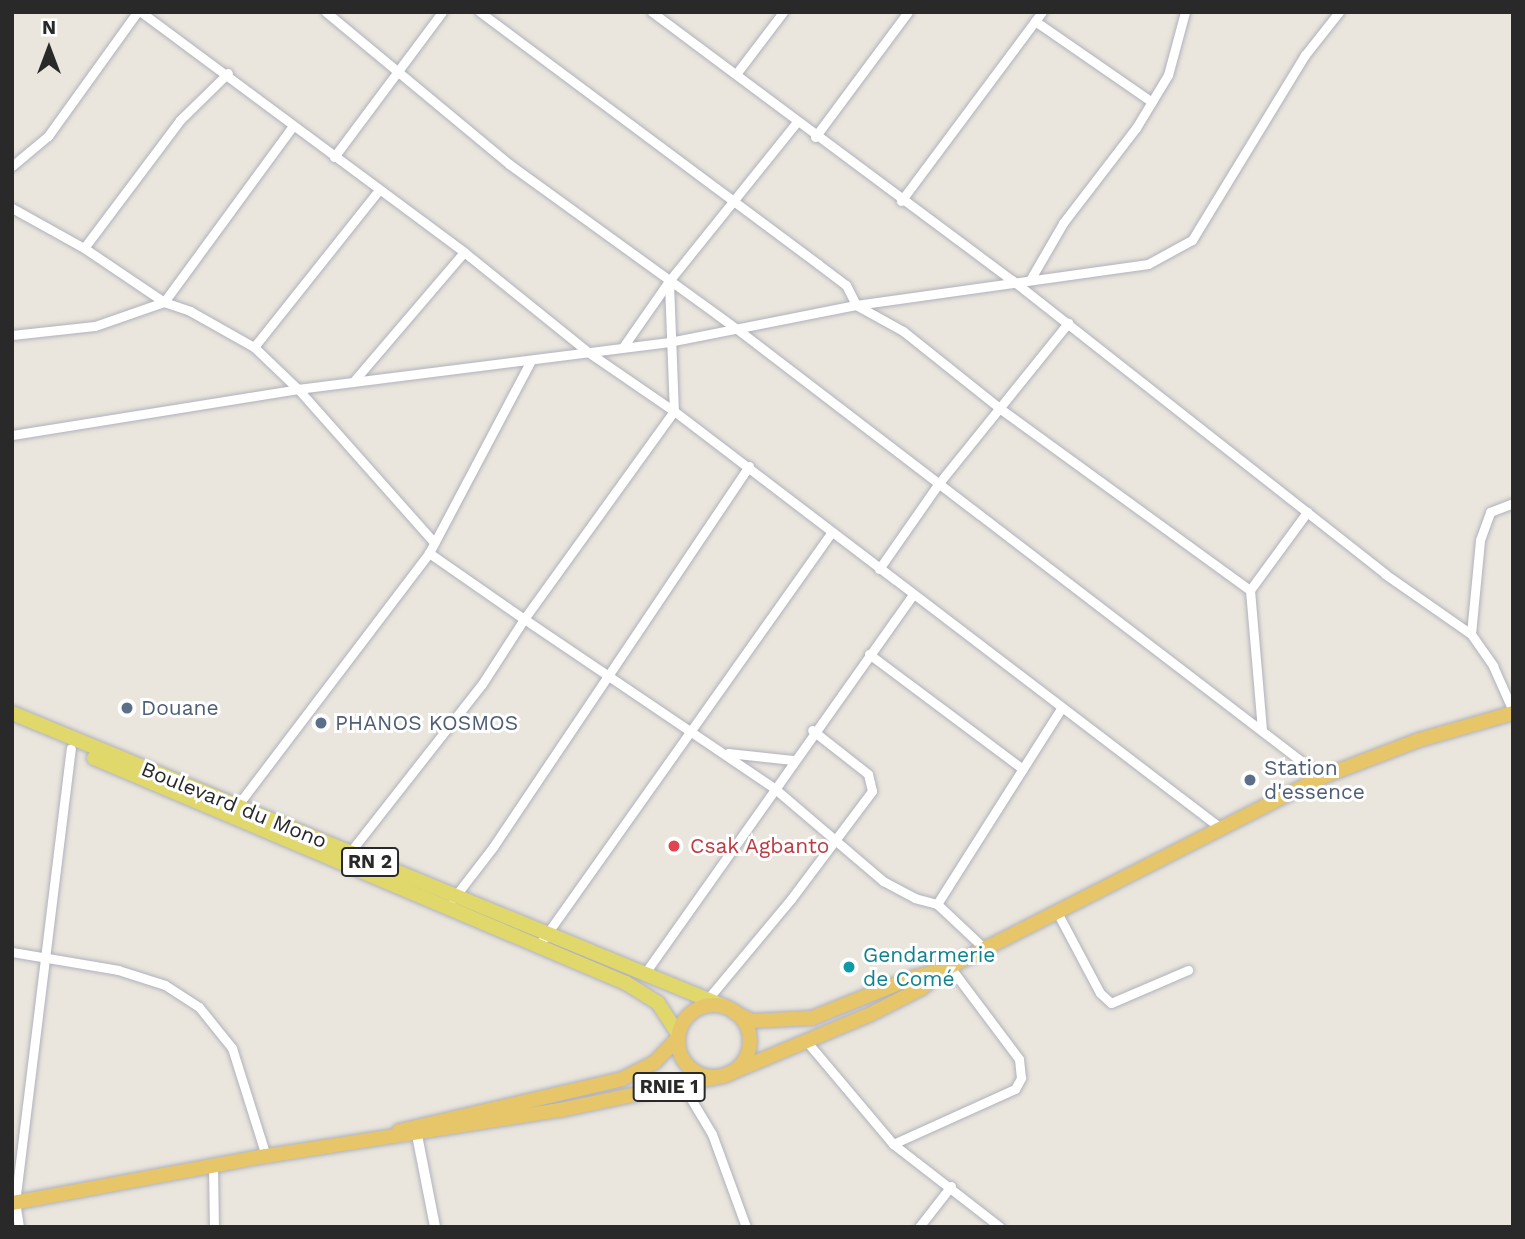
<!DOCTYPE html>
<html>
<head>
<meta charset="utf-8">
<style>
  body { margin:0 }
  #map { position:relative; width:1525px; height:1239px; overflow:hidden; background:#eae6dd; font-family:"Work Sans",sans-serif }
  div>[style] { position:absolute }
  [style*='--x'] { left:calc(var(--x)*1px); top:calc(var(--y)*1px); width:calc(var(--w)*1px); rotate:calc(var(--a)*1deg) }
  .roads { filter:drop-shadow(0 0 2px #b0b1bc) drop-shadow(0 0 2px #b0b1bc) }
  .minor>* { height:9px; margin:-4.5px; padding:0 4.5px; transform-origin:4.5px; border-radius:4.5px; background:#fff }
  .tertiary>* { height:10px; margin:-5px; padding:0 5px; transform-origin:5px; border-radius:5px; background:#fff }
  .primary>* { height:14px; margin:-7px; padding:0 7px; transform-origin:7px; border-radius:7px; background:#e1d86b }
  .trunk>* { height:14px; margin:-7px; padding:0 7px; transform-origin:7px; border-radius:7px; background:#e6c668 }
  .trunk>.ring { margin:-7px; padding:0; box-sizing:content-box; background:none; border:14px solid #e6c668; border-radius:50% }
  .dots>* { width:19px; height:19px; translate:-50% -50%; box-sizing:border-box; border:4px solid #fff; border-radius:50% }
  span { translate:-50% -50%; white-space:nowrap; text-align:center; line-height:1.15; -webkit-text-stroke:6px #fff; paint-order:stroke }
  .shield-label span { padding:2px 5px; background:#fff; border:2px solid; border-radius:5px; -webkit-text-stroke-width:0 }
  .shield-label { font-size:19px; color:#292929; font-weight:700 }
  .service-label { font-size:21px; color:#4e5e75 }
  .left { translate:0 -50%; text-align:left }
  .street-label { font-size:21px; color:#292929 }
  .health-label { font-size:21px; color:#be3a42 }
  .culture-label { font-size:21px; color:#0d838f }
  .frame { position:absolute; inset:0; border:14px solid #292929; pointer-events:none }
  .north { position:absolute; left:14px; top:14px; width:70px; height:70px; -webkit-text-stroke:5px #fff; paint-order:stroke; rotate:0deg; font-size:19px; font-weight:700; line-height:28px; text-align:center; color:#292929 }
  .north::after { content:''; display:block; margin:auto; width:24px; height:32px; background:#292929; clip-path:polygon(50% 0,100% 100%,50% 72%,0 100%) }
</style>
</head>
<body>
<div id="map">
  <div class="roads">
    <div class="minor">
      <i style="--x:141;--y:12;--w:402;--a:36.6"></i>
      <i style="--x:464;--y:252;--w:159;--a:38.9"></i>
      <i style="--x:588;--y:352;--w:104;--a:34.5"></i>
      <i style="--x:326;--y:12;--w:238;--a:39.7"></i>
      <i style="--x:509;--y:164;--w:281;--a:35.9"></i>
      <i style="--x:737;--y:329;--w:737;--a:37.45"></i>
      <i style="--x:480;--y:12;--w:422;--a:36.7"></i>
      <i style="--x:818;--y:264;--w:35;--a:37"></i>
      <i style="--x:846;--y:285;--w:22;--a:63"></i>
      <i style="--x:856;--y:305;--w:54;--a:29"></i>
      <i style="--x:903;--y:331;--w:127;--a:38.6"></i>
      <i style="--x:1002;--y:410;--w:306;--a:36"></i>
      <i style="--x:1250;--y:590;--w:141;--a:85.1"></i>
      <i style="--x:652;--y:12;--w:449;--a:36.7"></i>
      <i style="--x:1012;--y:280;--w:475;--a:38.2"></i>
      <i style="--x:1385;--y:574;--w:105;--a:34.9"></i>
      <i style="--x:1471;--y:634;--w:39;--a:55"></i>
      <i style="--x:1493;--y:666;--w:49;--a:66"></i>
      <i style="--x:1035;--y:21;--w:142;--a:34.7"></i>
      <i style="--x:736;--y:74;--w:78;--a:-52.8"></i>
      <i style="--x:815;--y:137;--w:156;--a:-53.4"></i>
      <i style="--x:334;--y:157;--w:181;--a:-53.3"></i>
      <i style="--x:12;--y:166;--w:47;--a:-39.8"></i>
      <i style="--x:48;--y:136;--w:153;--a:-54.3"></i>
      <i style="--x:901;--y:201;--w:236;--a:-53.3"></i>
      <i style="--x:12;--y:208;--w:82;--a:29.1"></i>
      <i style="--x:84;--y:248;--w:97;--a:34"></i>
      <i style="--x:164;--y:302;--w:28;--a:19"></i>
      <i style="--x:190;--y:311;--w:73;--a:29.4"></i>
      <i style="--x:254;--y:347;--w:61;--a:43.7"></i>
      <i style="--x:298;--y:389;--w:205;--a:48.4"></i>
      <i style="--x:84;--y:248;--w:160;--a:-53.1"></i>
      <i style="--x:180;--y:120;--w:67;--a:-44.4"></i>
      <i style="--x:1030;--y:280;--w:66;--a:-59.9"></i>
      <i style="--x:1063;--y:223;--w:120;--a:-52.5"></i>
      <i style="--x:1136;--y:128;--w:62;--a:-58.9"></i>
      <i style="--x:1168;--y:75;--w:65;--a:-74.9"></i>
      <i style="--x:669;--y:283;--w:128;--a:87.8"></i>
      <i style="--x:12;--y:335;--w:83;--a:-6.2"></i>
      <i style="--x:95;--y:326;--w:73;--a:-19.2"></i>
      <i style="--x:164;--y:302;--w:218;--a:-53.8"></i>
      <i style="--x:254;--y:347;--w:201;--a:-51.5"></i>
      <i style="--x:623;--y:347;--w:80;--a:-55.1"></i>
      <i style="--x:669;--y:281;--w:203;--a:-51.2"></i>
      <i style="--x:353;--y:382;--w:171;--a:-49.5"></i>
      <i style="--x:12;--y:435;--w:290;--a:-9.1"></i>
      <i style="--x:298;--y:389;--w:374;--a:-7.2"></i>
      <i style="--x:669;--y:342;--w:191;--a:-11.2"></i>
      <i style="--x:856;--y:305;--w:295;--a:-8"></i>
      <i style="--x:1148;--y:264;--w:50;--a:-28.6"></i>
      <i style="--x:1192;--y:240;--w:217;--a:-58.6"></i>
      <i style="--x:1305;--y:55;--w:55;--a:-51.7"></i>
      <i style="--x:879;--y:569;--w:105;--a:-55.1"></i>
      <i style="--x:939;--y:483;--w:206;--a:-51.1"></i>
      <i style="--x:1250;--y:590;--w:97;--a:-53.8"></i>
      <i style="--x:1471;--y:634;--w:94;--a:-84.5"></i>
      <i style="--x:1480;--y:540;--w:30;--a:-70"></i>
      <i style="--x:1490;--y:512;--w:25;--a:-21"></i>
      <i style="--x:869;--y:654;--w:192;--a:36.8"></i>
      <i style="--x:728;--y:753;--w:65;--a:6.1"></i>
      <i style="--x:234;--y:810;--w:323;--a:-52.8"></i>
      <i style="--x:429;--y:553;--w:218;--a:-62.1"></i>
      <i style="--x:347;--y:856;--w:219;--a:-51.9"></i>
      <i style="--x:482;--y:684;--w:77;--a:-57.1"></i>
      <i style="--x:524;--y:619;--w:116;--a:-145.2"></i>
      <i style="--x:453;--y:899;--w:66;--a:-52.4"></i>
      <i style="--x:493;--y:847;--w:459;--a:-56.1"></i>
      <i style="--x:937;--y:904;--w:233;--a:-57.6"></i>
      <i style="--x:1058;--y:914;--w:89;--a:62"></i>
      <i style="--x:1100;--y:993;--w:15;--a:42"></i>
      <i style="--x:1111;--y:1003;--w:84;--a:-23.2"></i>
      <i style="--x:539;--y:945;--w:505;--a:-54.67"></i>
      <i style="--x:986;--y:950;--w:67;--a:-136.8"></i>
      <i style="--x:937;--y:904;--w:23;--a:-165"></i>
      <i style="--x:915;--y:898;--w:36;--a:-152"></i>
      <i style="--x:883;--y:881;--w:143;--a:-139.5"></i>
      <i style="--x:774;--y:788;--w:302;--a:-145.9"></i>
      <i style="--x:524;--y:619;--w:256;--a:-54.2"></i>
      <i style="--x:674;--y:411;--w:689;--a:37.34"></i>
      <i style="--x:12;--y:952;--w:108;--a:9.6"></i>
      <i style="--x:118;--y:970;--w:49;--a:17.7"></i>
      <i style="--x:165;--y:985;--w:40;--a:32.9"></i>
      <i style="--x:199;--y:1007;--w:53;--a:51.2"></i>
      <i style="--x:232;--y:1048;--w:113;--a:72.5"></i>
      <i style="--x:645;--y:973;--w:464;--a:-54.7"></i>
      <i style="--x:706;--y:1001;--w:133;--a:-50.2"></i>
      <i style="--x:791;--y:899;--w:135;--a:-53.1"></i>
      <i style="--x:872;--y:791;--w:17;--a:-103"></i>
      <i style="--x:868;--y:774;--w:71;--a:-141.8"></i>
      <i style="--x:808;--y:1043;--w:132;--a:49.9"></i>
      <i style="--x:893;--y:1144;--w:135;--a:37.8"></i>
      <i style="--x:682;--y:1084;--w:58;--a:59"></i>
      <i style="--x:712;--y:1134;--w:99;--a:69.9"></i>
      <i style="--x:893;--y:1144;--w:134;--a:-24.3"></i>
      <i style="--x:1015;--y:1089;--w:13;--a:-61"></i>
      <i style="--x:1021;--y:1078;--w:19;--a:-96"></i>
      <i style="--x:1019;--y:1059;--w:115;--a:-126.9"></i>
      <i style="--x:213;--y:1166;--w:61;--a:89.1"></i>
      <i style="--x:19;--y:1227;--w:24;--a:-99"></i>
      <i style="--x:15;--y:1203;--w:458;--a:-83"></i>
      <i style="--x:919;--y:1227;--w:52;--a:-52"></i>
    </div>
    <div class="tertiary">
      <i style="--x:417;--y:1135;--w:94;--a:78.9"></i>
    </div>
    <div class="primary">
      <i style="--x:12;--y:713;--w:774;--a:22.39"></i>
      <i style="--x:94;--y:758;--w:578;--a:22.93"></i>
      <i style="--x:626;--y:983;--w:38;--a:32"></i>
      <i style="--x:658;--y:1003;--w:37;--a:57"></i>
    </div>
    <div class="trunk">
      <i class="ring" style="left:678px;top:1005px;width:58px;height:58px"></i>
      <i style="--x:734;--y:1012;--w:20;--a:27"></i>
      <i style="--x:752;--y:1021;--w:60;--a:-2.9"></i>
      <i style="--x:812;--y:1018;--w:107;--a:-22"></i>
      <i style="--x:911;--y:978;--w:33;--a:-14"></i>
      <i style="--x:943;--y:970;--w:425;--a:-27"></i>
      <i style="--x:1322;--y:777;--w:104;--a:-20.9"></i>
      <i style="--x:1419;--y:740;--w:98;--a:-16"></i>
      <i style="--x:399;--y:1131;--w:229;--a:-13.1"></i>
      <i style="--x:622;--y:1079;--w:37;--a:-27"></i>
      <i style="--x:655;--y:1062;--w:33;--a:-46"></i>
      <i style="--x:12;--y:1203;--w:258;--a:-10.5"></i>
      <i style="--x:266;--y:1156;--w:299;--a:-8.9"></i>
      <i style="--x:561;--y:1110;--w:166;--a:-11.9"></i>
      <i style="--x:723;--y:1076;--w:158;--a:-22.7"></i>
      <i style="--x:869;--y:1015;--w:59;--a:-27"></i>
      <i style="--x:922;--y:988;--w:28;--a:-41"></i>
    </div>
  </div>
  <div class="dots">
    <i style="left:127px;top:708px;background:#5c6f8a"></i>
    <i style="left:321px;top:723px;background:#5c6f8a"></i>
    <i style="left:1250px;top:780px;background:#5c6f8a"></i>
    <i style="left:674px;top:846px;background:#e0444e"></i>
    <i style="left:849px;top:967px;background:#0f9aa8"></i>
  </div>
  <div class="shield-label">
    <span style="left:370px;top:862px">RN 2</span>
    <span style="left:669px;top:1087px">RNIE 1</span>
  </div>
  <div class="service-label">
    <span class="left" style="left:141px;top:708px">Douane</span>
    <span class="left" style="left:335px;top:723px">PHANOS KOSMOS</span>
    <span class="left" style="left:1264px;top:780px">Station<br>d'essence</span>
  </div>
  <div class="street-label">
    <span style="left:234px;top:805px;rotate:22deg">Boulevard du Mono</span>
  </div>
  <div class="health-label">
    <span class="left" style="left:690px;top:846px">Csak Agbanto</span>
  </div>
  <div class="culture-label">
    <span class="left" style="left:863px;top:967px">Gendarmerie<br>de Comé</span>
  </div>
  <div class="frame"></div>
  <div class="north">N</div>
</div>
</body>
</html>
